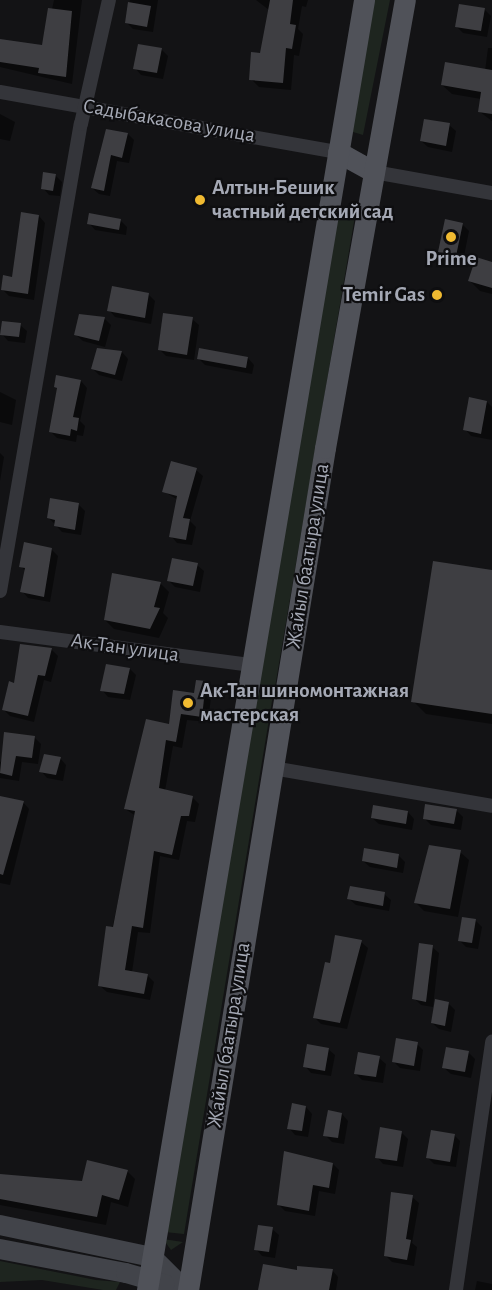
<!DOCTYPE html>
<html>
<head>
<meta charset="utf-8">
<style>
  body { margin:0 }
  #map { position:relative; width:492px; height:1290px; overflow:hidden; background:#131315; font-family:"Alegreya Sans",sans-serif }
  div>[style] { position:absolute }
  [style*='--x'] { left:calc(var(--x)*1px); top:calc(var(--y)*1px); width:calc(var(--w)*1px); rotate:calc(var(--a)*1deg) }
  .green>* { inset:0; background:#1e251f }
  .shadow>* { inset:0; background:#0007 }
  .building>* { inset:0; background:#3e3e42 }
  .street>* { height:14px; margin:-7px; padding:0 7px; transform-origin:7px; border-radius:7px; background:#34353a }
  .secondary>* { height:20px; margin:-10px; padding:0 10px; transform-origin:10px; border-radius:10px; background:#42444a }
  .primary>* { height:21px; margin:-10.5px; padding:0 10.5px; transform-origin:10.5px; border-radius:10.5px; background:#505259 }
  .dots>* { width:16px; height:16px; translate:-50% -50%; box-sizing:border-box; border:3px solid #0e0e10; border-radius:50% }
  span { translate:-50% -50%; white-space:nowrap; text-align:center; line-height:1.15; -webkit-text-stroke:4.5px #0e0e10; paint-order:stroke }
  .street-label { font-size:21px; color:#a5a9b5 }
  .poi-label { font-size:21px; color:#a5a9b5; font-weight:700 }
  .left { translate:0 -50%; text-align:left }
  .right { translate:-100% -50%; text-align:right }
</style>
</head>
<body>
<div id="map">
  <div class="green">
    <i style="clip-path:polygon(373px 0,390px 0,363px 135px,353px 132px,352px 125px)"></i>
    <i style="clip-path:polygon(338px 206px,356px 210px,275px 687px,257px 684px)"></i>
    <i style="clip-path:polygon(257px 692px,273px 695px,184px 1234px,165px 1232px)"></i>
    <i style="clip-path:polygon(163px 1239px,183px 1242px,171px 1250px)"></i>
    <i style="clip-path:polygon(0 1261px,96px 1280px,120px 1282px,116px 1290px,103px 1290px,42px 1280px,0 1282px)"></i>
  </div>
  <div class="shadow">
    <i style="clip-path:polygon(54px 0,82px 0,72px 84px,0 67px,0 40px,44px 47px)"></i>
    <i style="clip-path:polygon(130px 0,158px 0,153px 32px,133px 29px,126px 22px)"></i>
    <i style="clip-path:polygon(256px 0,308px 0,306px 7px,302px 6px,298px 29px,303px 34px,299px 56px,294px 55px,291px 90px,259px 87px,251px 79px,261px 54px,269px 10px)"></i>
    <i style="clip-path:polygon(485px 10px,491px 16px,487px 37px,463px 33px,456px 26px)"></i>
    <i style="clip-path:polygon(488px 48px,492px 48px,492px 121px,480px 112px,481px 99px,452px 94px,442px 85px,485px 71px)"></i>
    <i style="clip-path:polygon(161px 49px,168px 56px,163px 79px,141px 75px,135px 68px)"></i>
    <i style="clip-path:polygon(0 114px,15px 122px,10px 141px,0 139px)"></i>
    <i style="clip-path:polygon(449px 125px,456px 131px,452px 152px,428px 147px,421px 141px)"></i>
    <i style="clip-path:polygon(108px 131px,128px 134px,134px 140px,129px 163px,117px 161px,110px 196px,99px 194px,92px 188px)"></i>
    <i style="clip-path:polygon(55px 175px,62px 182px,60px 196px,49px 195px,43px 188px)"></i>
    <i style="clip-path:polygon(39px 216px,45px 223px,34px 300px,9px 296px,2px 289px,14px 279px)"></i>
    <i style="clip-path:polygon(121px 221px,127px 227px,126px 235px,95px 230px,89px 223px)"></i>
    <i style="clip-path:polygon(462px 224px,469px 231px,463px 261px,447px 258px,440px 251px)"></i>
    <i style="clip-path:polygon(492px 264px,492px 294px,480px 291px,470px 281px)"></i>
    <i style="clip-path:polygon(149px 295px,155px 301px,151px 324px,115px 317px,109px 310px)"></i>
    <i style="clip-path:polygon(105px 319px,111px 325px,105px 347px,83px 341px,76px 335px)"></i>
    <i style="clip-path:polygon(192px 319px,199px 325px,194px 360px,166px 356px,160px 350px)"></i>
    <i style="clip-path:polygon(20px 325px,27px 331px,25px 343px,8px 341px,2px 334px)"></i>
    <i style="clip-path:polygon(98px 349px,122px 352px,128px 359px,122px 381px,99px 375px,93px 369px)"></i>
    <i style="clip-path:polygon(248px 358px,254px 365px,252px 374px,205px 365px,199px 359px)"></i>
    <i style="clip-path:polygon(81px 381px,87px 388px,80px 421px,85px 426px,83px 436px,77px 435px,76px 442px,57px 438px,51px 432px,58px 390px,55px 386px)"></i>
    <i style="clip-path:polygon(0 392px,16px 400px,12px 425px,0 422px)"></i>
    <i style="clip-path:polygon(487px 402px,492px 407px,492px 440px,471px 436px,465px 429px)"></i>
    <i style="clip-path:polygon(0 453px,4px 457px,0 481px)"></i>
    <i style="clip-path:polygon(196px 470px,203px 476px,190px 521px,196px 527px,192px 545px,177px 543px,171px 536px,178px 500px,163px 491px)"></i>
    <i style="clip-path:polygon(78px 504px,85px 511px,81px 535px,62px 532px,49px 518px)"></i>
    <i style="clip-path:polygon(51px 549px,58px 556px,50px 602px,28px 598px,22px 591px,26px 572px,21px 566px)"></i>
    <i style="clip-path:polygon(197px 565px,204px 571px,200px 592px,175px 587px,169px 581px)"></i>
    <i style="clip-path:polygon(492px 571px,492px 724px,426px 714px,413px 701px)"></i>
    <i style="clip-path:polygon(160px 583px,169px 592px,163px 613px,168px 618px,159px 638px,114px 629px,105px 620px)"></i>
    <i style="clip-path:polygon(51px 649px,58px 656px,51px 682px,44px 680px,34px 722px,10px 716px,3px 709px,15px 684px)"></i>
    <i style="clip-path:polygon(130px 669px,136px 675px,130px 700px,108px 697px,102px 690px)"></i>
    <i style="clip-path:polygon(206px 682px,212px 689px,208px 722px,187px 720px,182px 748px,173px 746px,165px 791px,192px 797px,199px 804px,195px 822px,187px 821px,179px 860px,160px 856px,150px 933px,138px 932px,132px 972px,147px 975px,154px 982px,150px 1000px,107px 992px,100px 986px,136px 816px,125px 809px,171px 725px)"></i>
    <i style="clip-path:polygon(34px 737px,41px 744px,38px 764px,22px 762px,19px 781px,0 778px,0 762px)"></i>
    <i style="clip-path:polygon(60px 758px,66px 765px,63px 781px,47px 778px,41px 771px)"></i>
    <i style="clip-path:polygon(0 798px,23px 802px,29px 809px,10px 885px,0 883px)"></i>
    <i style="clip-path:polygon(456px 810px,463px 817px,461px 830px,431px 825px,424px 818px)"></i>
    <i style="clip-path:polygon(408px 812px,414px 819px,412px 830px,379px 824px,372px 818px)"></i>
    <i style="clip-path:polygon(460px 852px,469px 860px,458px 917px,424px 911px,416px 903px,420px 878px,424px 879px)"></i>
    <i style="clip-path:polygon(399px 856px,405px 862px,403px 873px,370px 867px,363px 861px)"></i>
    <i style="clip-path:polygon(384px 894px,391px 900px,389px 911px,356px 905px,349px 899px)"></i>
    <i style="clip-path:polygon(475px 920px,482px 927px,478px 949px,466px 947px,459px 940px)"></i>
    <i style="clip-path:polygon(361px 942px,368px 948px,347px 1029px,321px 1024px,315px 1018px)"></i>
    <i style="clip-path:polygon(432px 947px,439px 953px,433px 1007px,421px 1005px,414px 998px)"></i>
    <i style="clip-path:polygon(448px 1003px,455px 1010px,451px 1032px,439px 1029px,432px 1023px)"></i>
    <i style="clip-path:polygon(417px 1044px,423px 1050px,420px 1071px,400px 1068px,393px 1061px)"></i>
    <i style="clip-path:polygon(328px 1049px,335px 1055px,331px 1076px,311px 1073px,305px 1066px)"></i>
    <i style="clip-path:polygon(468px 1052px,475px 1059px,471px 1078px,451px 1074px,444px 1068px)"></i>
    <i style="clip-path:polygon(379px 1058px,386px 1064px,383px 1083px,362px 1080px,355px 1073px)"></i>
    <i style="clip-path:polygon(306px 1107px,312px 1114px,308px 1137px,295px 1135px,289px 1128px)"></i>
    <i style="clip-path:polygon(342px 1114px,348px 1121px,344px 1144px,332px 1142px,325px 1135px)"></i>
    <i style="clip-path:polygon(402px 1133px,408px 1139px,403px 1167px,383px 1164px,377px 1157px)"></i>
    <i style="clip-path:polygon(454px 1135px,460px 1141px,456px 1167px,434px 1164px,427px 1157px)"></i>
    <i style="clip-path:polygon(333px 1164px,339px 1170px,335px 1194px,319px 1191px,315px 1216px,285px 1211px,279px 1205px)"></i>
    <i style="clip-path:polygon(127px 1171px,135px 1179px,128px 1207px,111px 1202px,106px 1225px,0 1205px,0 1175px,84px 1183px)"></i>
    <i style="clip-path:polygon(412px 1197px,419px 1203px,412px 1243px,417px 1247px,414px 1266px,392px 1262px,385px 1255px)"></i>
    <i style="clip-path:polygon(272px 1229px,279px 1235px,275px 1258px,262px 1256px,256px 1249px)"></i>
    <i style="clip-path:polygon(332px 1270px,338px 1277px,336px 1290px,261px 1290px,298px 1272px)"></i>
    <i style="clip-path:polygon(477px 1281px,492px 1284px,492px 1290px,475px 1290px)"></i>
  </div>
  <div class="building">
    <i style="clip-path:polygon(270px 0,293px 0,290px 24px,296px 25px,292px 49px,286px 48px,283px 83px,249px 80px,251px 52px,260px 53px)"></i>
    <i style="clip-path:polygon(128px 2px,151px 6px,147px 27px,125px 23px)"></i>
    <i style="clip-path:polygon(459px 4px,485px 8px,481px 31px,455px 27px)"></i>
    <i style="clip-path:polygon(48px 8px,72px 11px,66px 77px,38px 73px,39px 68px,0 62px,0 39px,42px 45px)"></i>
    <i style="clip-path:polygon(138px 44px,162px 48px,157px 73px,133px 69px)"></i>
    <i style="clip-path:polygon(445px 62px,492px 70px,492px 114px,478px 112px,481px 92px,441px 85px)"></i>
    <i style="clip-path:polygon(424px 119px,450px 123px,446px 146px,420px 141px)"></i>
    <i style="clip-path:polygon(106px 129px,128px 133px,122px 158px,111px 155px,104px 191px,91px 188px)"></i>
    <i style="clip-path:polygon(43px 172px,56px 174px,53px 191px,41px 189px)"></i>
    <i style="clip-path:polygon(21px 212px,39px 215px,28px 294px,1px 290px,3px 275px,12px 277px)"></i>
    <i style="clip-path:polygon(89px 213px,121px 219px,119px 230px,87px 224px)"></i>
    <i style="clip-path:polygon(445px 219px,463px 223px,456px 256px,438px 252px)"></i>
    <i style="clip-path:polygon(476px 257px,492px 262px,492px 288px,468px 281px)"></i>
    <i style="clip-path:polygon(112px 286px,149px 293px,145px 318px,107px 311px)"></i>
    <i style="clip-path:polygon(163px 313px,193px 317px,187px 355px,158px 350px)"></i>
    <i style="clip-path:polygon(79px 314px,105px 317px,99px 341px,74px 335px)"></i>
    <i style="clip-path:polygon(2px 321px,21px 323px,19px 337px,0 335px)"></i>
    <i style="clip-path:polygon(97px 348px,122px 351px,115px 375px,91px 369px)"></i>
    <i style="clip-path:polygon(199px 348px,248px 357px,246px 368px,197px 359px)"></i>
    <i style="clip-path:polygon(56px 375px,81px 380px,73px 417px,79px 418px,77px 431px,71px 429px,70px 436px,49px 432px,57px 388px,54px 387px)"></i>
    <i style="clip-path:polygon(469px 397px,487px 401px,481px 434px,463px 430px)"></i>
    <i style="clip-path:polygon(171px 461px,197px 468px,183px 518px,190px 519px,186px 540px,169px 537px,177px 496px,162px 492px)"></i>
    <i style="clip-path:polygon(50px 498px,79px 503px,75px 530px,54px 526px,55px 520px,47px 518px)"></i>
    <i style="clip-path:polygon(24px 542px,52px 548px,44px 597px,20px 592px,25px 568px,19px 567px)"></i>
    <i style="clip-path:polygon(172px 558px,198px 563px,193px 586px,167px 581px)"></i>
    <i style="clip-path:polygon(433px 561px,492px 570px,492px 714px,411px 702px)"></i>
    <i style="clip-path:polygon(112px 573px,161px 582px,154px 607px,160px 608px,150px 629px,104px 620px)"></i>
    <i style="clip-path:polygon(20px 644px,52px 648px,45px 676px,38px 675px,28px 716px,2px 710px,9px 681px,14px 683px)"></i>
    <i style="clip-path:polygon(106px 664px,130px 668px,124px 694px,100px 691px)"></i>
    <i style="clip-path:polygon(196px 680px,206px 681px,202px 717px,181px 714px,176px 742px,166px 740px,159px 788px,193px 796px,189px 816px,181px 816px,172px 855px,154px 851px,143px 928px,132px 926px,125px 970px,148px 974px,144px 994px,98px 986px,106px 926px,113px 927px,135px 811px,124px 809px,146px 719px,169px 724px,173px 690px,194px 693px)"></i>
    <i style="clip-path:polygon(4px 732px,35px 736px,32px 758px,16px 756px,12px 776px,0 773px)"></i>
    <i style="clip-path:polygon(44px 754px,61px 757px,56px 775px,39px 772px)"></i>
    <i style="clip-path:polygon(0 796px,24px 801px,3px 875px,0 874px)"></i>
    <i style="clip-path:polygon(425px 804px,457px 809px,454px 824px,423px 819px)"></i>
    <i style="clip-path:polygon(373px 805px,408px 811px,406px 824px,371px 818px)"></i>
    <i style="clip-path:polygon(429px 845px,461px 850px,450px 909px,414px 903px)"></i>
    <i style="clip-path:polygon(364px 848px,399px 854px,397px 868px,362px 861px)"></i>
    <i style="clip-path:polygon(350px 886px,385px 892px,383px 906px,347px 899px)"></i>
    <i style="clip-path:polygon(462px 917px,476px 919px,472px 943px,458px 941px)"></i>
    <i style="clip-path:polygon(335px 935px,362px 940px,340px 1023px,313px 1018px,325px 962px,330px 963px)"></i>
    <i style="clip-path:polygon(419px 943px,433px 945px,426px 1002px,412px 999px)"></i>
    <i style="clip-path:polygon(435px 999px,449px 1002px,445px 1026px,431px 1023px)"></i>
    <i style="clip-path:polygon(396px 1038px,418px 1042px,414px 1066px,392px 1062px)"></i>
    <i style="clip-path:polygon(307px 1044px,329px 1048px,325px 1071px,303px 1067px)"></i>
    <i style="clip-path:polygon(446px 1047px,469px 1051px,465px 1072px,442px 1068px)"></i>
    <i style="clip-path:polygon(358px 1052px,380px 1056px,376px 1077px,354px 1074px)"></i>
    <i style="clip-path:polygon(292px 1103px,306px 1106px,302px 1131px,287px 1129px)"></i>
    <i style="clip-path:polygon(328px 1110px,342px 1113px,338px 1138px,323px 1136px)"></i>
    <i style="clip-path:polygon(380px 1127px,402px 1131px,397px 1161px,375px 1158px)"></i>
    <i style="clip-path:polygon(431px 1130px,455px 1134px,450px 1162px,426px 1158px)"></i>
    <i style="clip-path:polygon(284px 1151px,333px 1163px,329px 1188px,313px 1185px,309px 1211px,277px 1205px)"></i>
    <i style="clip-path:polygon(87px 1160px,128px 1170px,119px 1200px,102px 1195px,97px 1217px,0 1199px,0 1174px,82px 1181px)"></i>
    <i style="clip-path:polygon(391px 1192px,413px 1195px,406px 1239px,411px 1240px,407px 1260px,384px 1256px)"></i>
    <i style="clip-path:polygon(258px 1225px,273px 1227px,269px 1252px,254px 1250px)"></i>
    <i style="clip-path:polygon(263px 1264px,297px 1270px,297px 1266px,333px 1269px,329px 1290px,258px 1290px)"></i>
  </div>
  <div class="street">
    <i style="--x:0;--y:92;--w:343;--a:10.1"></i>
    <i style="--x:374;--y:172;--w:120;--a:10.1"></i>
    <i style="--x:0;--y:591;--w:474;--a:-80.2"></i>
    <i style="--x:81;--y:124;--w:127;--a:-77.3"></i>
    <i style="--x:0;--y:632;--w:252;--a:7.5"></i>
    <i style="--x:273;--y:768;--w:222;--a:9.8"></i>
    <i style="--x:456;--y:1290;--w:251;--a:-81.7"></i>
  </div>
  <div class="secondary">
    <i style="--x:0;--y:1225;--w:155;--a:11.9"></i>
    <i style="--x:152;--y:1257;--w:47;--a:45"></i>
    <i style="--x:0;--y:1249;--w:128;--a:10.8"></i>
    <i style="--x:126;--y:1273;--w:40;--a:16"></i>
  </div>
  <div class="primary">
    <i style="--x:338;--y:152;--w:41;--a:29.1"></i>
    <i style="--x:147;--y:1290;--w:1308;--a:-80.45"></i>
    <i style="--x:188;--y:1290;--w:853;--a:-80.76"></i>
    <i style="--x:325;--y:448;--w:455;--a:-79.9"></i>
  </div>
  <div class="dots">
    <i style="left:200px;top:200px;background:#f0ba31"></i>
    <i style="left:451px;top:237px;background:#f0ba31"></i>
    <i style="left:437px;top:295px;background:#f0ba31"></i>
    <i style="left:188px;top:703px;background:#f0ba31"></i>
  </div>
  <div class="street-label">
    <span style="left:169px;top:121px;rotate:10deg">Садыбакасова улица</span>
    <span style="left:308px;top:556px;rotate:-81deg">Жайыл баатыра улица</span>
    <span style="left:125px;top:648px;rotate:8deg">Ак-Тан улица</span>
    <span style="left:229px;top:1035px;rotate:-81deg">Жайыл баатыра улица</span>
  </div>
  <div class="poi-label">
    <span class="left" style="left:212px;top:200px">Алтын-Бешик<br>частный детский сад</span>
    <span style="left:451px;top:259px">Prime</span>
    <span class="right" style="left:425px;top:295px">Temir Gas</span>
    <span class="left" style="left:200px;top:703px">Ак-Тан шиномонтажная<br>мастерская</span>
  </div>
</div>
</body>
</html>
